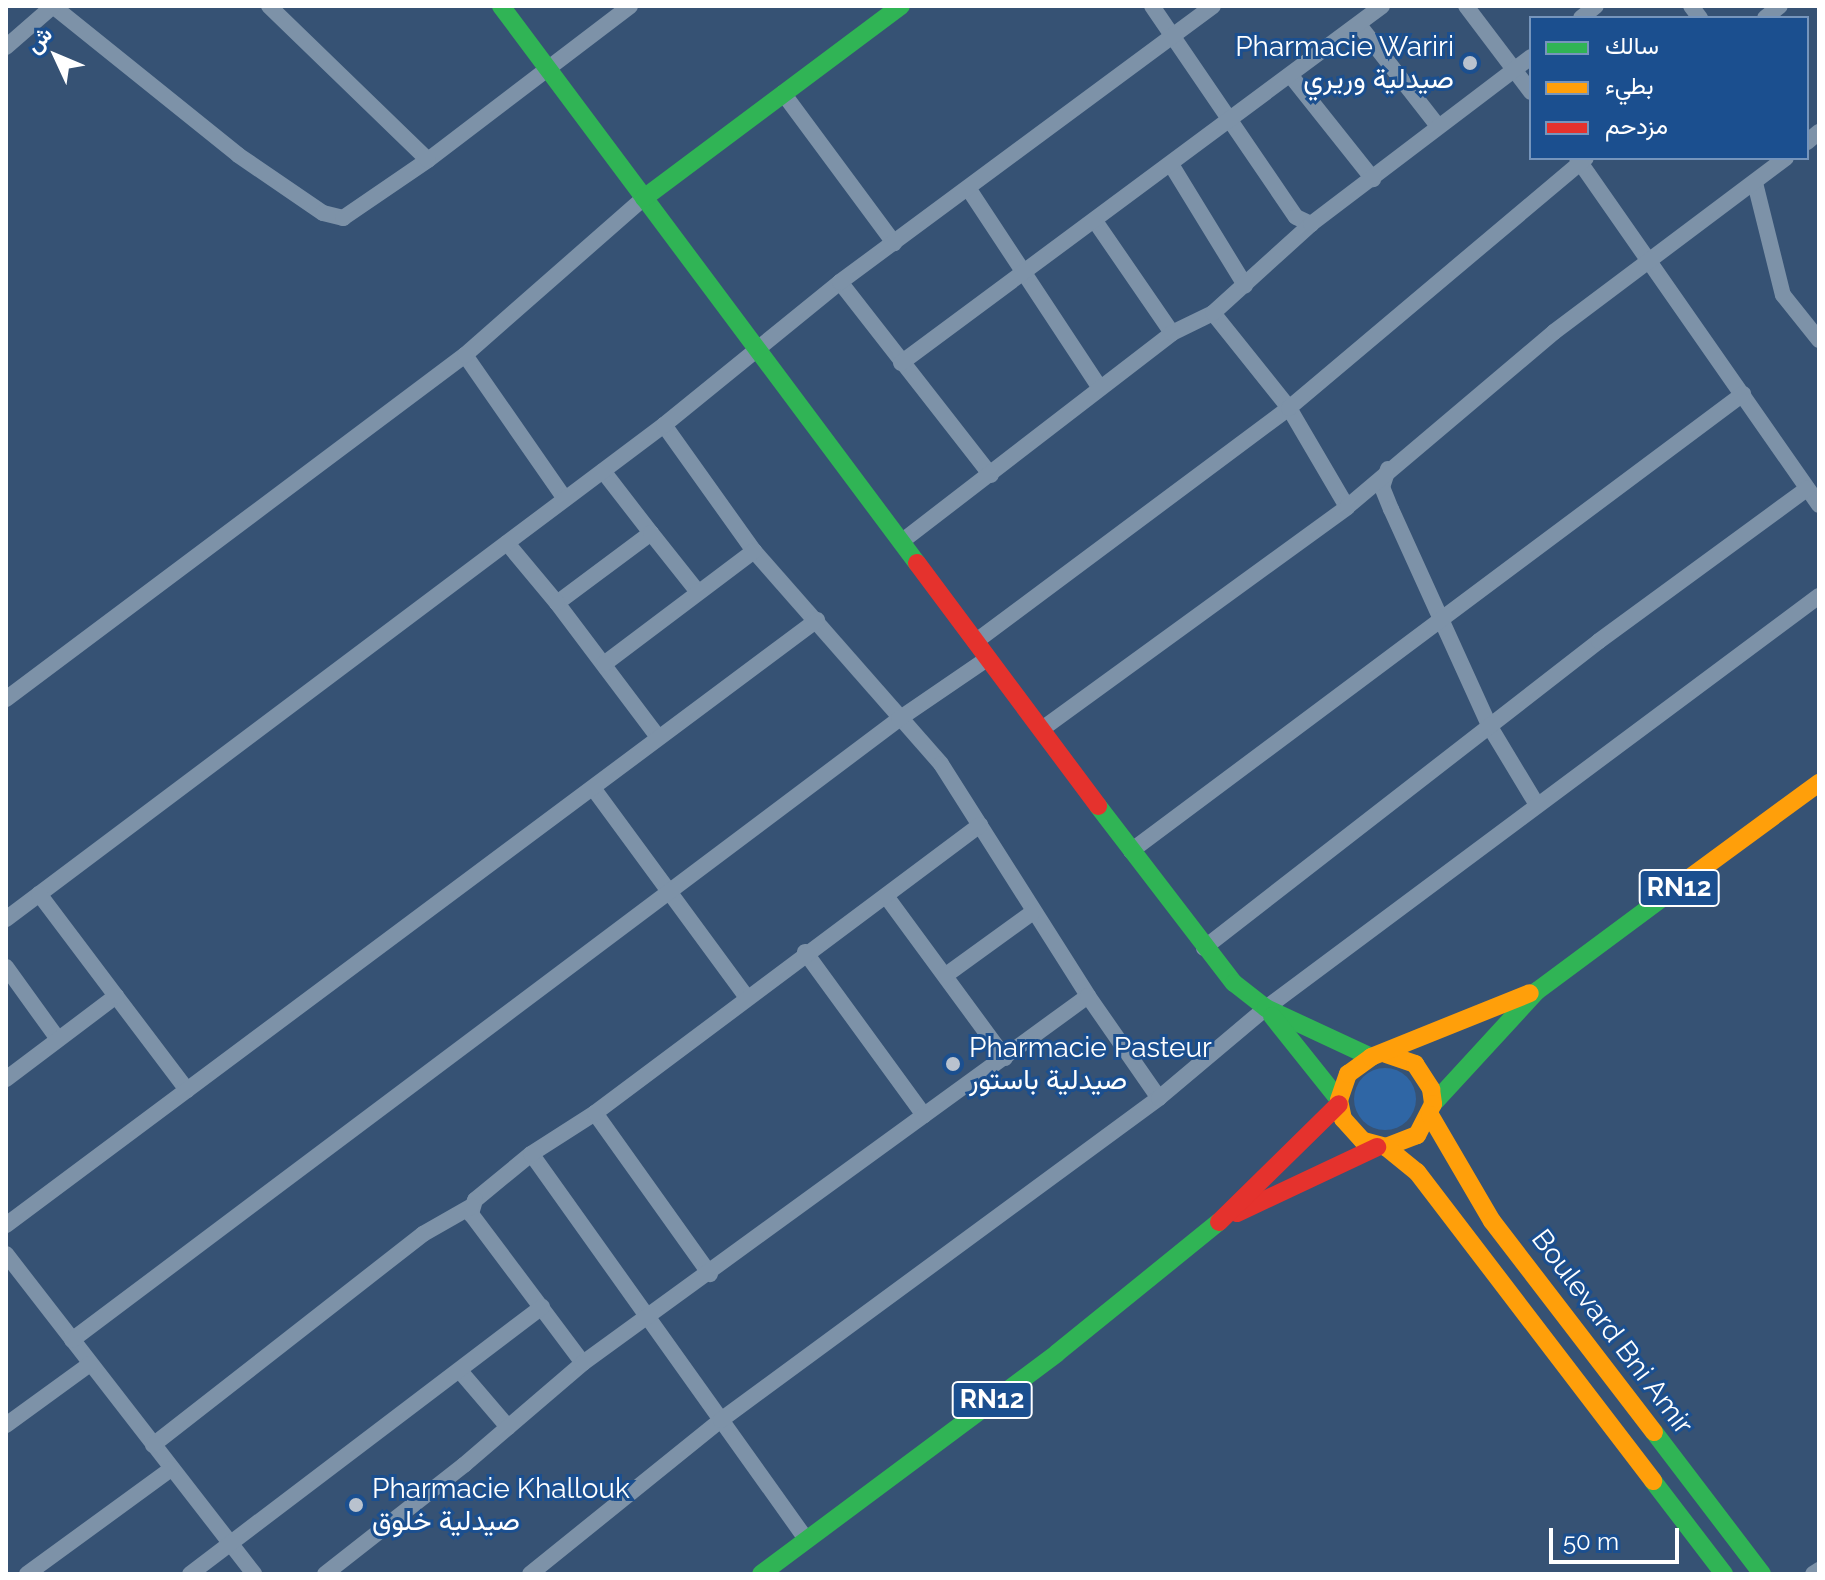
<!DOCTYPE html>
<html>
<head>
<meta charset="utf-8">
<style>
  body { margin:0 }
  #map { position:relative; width:1825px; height:1580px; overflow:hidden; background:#365274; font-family:Raleway,Vazirmatn,sans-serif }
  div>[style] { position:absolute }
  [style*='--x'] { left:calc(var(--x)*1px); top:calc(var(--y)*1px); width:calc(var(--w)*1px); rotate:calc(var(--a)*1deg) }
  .green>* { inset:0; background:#2f66a5 }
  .round { border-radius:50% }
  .street>* { height:16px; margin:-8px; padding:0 8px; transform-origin:8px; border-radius:8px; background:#7d92a8 }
  .fast>* { height:18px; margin:-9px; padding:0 9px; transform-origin:9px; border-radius:9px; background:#30b455 }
  .slow>* { height:18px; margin:-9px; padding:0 9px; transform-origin:9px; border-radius:9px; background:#ff9f0a }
  .jam>* { height:18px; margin:-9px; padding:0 9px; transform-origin:9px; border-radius:9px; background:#e5322d }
  .dots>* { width:22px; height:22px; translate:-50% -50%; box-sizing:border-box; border:4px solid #1b4f8f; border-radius:50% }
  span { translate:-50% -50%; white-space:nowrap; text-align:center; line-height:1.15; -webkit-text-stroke:6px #1b4f8f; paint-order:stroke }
  .shield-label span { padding:2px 6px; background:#1b4f8f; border:2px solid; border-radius:6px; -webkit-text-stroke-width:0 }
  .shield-label { font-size:26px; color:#fff; font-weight:700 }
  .poi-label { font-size:28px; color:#fff }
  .right { translate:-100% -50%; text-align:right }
  .left { translate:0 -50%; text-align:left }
  .street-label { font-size:28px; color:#fff }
  .frame { position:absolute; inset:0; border:8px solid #fff; pointer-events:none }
  .legend { position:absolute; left:1529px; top:16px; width:280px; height:144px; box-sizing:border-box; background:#1b4f8f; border:2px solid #7695bc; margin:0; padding:10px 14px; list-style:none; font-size:24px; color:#fff }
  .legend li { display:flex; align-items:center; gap:16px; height:40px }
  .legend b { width:40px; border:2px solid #7695bc }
  .north { position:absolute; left:16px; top:16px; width:80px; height:80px; -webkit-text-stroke:6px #1b4f8f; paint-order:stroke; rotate:314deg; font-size:22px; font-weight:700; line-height:32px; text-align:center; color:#fff }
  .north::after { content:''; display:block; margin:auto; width:28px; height:36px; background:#fff; clip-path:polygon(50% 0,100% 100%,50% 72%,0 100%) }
  .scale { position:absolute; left:1549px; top:1528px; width:130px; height:36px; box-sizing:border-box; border:4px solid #fff; border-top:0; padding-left:10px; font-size:24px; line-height:28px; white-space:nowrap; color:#fff; -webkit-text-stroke:6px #1b4f8f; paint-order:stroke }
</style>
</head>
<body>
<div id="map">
  <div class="green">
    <i class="round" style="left:1354px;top:1068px;width:62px;height:62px"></i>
  </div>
  <div class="street">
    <i style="--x:53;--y:6;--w:238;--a:38.8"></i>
    <i style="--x:238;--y:155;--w:103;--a:34.3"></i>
    <i style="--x:323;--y:213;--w:21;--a:14"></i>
    <i style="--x:343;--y:218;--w:103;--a:-34.3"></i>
    <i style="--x:428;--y:160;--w:254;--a:-37.3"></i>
    <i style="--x:269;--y:6;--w:221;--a:44.1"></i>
    <i style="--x:1152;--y:6;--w:255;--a:55.7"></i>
    <i style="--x:1296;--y:217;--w:17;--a:25"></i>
    <i style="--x:1466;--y:6;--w:108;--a:52.9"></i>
    <i style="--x:1691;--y:6;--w:15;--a:53"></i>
    <i style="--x:1581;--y:18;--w:19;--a:-39"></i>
    <i style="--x:1765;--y:18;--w:19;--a:-39"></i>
    <i style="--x:1359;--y:25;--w:128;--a:52"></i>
    <i style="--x:6;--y:47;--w:62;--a:-41.1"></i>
    <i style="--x:1291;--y:76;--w:132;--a:51.5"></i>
    <i style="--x:783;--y:93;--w:187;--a:53.5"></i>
    <i style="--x:1807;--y:142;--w:16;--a:-40"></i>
    <i style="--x:1577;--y:158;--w:423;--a:55.1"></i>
    <i style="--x:1172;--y:166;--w:140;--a:58.5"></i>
    <i style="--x:1755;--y:183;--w:115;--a:76"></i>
    <i style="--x:1783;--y:295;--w:58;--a:51.3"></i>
    <i style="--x:970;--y:191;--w:236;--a:56.6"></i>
    <i style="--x:1095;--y:221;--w:136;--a:55.5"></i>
    <i style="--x:840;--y:282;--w:245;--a:52"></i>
    <i style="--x:1213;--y:313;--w:122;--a:51.3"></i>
    <i style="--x:1289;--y:408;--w:115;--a:59.6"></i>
    <i style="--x:465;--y:355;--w:175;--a:55.2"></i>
    <i style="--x:901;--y:363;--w:599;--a:-36.58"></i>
    <i style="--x:664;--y:425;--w:155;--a:54.5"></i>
    <i style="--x:754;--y:551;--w:283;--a:48.7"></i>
    <i style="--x:941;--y:764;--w:275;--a:57.6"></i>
    <i style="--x:1388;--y:469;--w:19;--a:108"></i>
    <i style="--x:1382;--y:487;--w:24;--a:68"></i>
    <i style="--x:1391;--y:509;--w:239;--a:65.6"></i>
    <i style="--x:1490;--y:727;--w:91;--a:58.9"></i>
    <i style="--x:603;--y:471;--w:78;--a:52.3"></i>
    <i style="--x:651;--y:533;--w:117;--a:143.3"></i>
    <i style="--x:557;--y:603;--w:168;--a:53"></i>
    <i style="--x:651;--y:533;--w:75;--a:51.5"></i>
    <i style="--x:901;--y:542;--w:342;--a:-37.6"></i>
    <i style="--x:1172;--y:333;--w:46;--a:-26"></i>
    <i style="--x:1213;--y:313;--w:132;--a:-42.2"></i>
    <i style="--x:1311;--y:224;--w:276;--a:-37.2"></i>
    <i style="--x:507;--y:543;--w:78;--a:50.2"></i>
    <i style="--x:975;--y:642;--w:392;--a:-36.7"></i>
    <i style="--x:1289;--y:408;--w:388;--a:-40.1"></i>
    <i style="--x:604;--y:664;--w:188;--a:-37"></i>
    <i style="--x:6;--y:699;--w:574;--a:-36.85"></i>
    <i style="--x:465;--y:355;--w:238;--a:-41.3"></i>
    <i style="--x:1042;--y:729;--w:377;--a:-36"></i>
    <i style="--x:1347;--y:507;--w:271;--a:-40.2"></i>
    <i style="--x:1554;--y:332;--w:290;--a:-36.9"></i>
    <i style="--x:593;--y:788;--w:260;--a:53.7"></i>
    <i style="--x:1131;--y:851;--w:764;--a:-36.75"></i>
    <i style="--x:886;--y:896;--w:201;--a:53.7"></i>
    <i style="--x:6;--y:919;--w:823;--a:-36.9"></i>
    <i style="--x:664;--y:425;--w:227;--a:-39.1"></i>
    <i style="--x:840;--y:282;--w:464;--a:-36.5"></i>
    <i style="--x:1204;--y:948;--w:500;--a:-37.85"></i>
    <i style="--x:1599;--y:641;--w:258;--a:-36.2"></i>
    <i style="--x:805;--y:952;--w:202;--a:53.9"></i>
    <i style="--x:6;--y:967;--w:89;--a:54.2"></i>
    <i style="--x:946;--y:975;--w:107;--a:-35.9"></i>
    <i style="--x:116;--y:996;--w:118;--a:52.9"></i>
    <i style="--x:6;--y:1079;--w:138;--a:-37"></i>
    <i style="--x:116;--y:996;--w:128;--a:-127"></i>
    <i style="--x:595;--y:1113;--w:198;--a:54.5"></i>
    <i style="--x:531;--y:1154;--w:72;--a:140.6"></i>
    <i style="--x:475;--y:1200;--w:15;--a:106"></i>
    <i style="--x:471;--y:1214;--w:186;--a:53.1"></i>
    <i style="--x:6;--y:1225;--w:1012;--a:-36.72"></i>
    <i style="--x:6;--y:1254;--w:405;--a:52.2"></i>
    <i style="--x:72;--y:1340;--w:1034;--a:-36.9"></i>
    <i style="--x:899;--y:719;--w:107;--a:-34.3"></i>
    <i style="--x:460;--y:1371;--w:74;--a:49.4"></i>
    <i style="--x:6;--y:1425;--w:104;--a:-36"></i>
    <i style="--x:153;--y:1445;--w:343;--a:-38"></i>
    <i style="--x:423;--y:1234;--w:56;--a:-29.7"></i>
    <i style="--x:806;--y:1539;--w:473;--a:-125.5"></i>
    <i style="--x:531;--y:1154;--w:76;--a:-32.6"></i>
    <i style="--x:595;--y:1113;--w:481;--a:-36.8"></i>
    <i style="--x:27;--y:1574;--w:178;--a:-36.1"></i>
    <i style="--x:190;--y:1574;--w:442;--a:-37.2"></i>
    <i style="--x:325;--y:1574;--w:177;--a:-38.1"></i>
    <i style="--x:464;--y:1465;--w:157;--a:-40.6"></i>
    <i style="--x:583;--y:1363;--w:624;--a:-36.01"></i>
    <i style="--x:1088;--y:996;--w:124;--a:55.2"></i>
    <i style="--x:530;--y:1574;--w:245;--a:-38.9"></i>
    <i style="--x:721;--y:1420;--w:544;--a:-36.32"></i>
    <i style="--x:1159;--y:1098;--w:140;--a:-40.1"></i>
    <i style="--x:1266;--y:1008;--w:690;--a:-36.69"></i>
    <i style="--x:1813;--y:1574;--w:7;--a:-34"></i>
  </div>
  <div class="fast">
    <i style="--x:501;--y:6;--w:695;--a:53.25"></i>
    <i style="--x:644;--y:198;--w:321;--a:-36.8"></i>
    <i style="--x:1098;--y:806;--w:223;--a:52.5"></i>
    <i style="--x:1234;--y:983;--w:41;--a:38"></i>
    <i style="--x:1266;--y:1008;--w:116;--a:25"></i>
    <i style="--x:1272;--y:1016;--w:107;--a:51.4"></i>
    <i style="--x:1433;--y:1104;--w:154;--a:-47.4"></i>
    <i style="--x:1537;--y:991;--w:164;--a:-36.6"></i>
    <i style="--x:1654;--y:1432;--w:178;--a:52.7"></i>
    <i style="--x:1653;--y:1481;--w:117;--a:52.6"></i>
    <i style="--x:761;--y:1574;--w:369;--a:-36.7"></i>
    <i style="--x:1057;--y:1353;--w:208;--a:-39"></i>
  </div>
  <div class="slow">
    <i style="--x:1669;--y:893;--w:186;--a:-36.3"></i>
    <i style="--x:1386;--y:1054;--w:31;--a:19"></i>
    <i style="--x:1415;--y:1064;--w:30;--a:57"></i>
    <i style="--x:1431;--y:1089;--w:15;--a:82"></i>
    <i style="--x:1433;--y:1104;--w:35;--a:117"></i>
    <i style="--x:1417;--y:1135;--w:33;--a:159"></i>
    <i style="--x:1386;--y:1147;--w:24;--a:-165"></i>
    <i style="--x:1363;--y:1141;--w:30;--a:-132"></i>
    <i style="--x:1343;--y:1119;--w:19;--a:-102"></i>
    <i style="--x:1339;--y:1100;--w:28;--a:-71"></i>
    <i style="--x:1348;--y:1074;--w:29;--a:-36"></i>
    <i style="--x:1371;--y:1057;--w:171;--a:-21.9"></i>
    <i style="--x:1430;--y:1115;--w:123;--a:59.7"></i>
    <i style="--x:1492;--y:1221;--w:266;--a:52.5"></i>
    <i style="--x:1386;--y:1147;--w:40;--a:39"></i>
    <i style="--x:1417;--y:1172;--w:389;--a:52.6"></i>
  </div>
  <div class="jam">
    <i style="--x:917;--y:563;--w:303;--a:53.3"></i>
    <i style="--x:1237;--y:1213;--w:155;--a:-25.2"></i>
    <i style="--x:1219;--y:1222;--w:168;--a:-44.5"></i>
  </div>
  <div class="dots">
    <i style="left:1470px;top:63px;background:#b9c2ce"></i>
    <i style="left:953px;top:1064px;background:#b9c2ce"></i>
    <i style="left:356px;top:1505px;background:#b9c2ce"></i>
  </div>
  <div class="shield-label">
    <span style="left:1679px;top:888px">RN12</span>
    <span style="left:992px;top:1400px">RN12</span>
  </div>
  <div class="poi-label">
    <span class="right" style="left:1454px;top:63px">Pharmacie Wariri<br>صيدلية وريري</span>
    <span class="left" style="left:969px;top:1064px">Pharmacie Pasteur<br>صيدلية باستور</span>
    <span class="left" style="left:372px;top:1505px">Pharmacie Khallouk<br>صيدلية خلوق</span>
  </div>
  <div class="street-label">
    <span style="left:1612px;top:1332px;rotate:53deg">Boulevard Bni Amir</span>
  </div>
  <div class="frame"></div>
  <ul class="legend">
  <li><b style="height:10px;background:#30b455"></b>سالك</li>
  <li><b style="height:10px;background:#ff9f0a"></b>بطيء</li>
  <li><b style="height:10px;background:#e5322d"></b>مزدحم</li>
  </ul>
  <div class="north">ش</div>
  <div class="scale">50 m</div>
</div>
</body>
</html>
